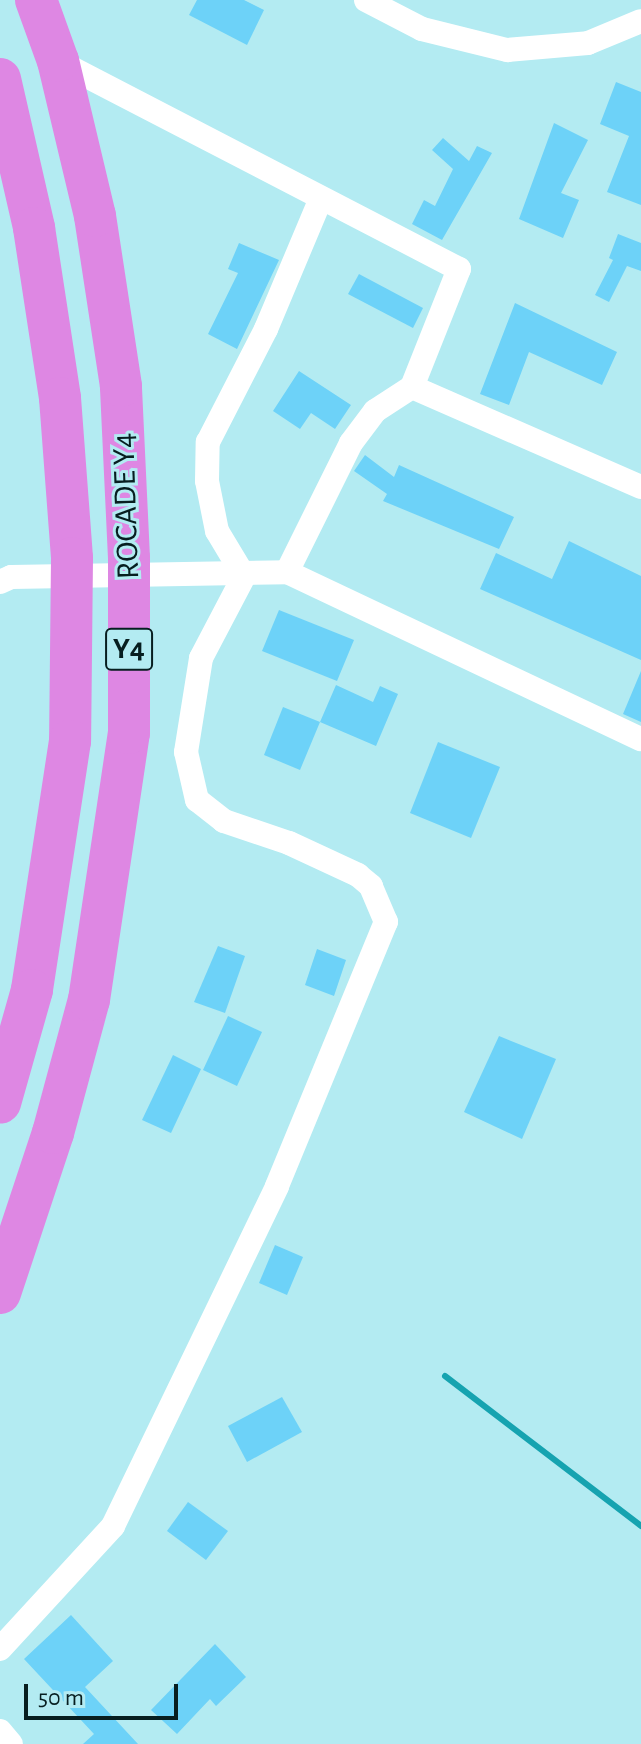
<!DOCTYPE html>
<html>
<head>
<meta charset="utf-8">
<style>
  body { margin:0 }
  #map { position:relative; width:641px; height:1744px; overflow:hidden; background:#b3ebf2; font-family:"Alegreya Sans",sans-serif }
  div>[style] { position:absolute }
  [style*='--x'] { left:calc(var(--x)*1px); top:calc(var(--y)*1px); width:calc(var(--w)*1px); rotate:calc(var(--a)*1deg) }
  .stream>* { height:6px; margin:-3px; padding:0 3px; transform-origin:3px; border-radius:3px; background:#16a3b0 }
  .building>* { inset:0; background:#6dd2f8 }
  .street>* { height:24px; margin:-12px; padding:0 12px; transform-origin:12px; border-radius:12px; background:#fff }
  .highway>* { height:42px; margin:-21px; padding:0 21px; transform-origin:21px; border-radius:21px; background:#de87e3 }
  span { translate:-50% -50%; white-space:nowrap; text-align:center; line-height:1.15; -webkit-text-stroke:6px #b3ebf2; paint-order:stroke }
  .shield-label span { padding:2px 6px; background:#b3ebf2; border:2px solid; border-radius:6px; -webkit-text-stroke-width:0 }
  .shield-label { font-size:30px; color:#071e20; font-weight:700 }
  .street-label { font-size:32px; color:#071e20 }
  .scale { position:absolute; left:24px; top:1684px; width:154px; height:36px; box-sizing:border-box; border:4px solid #071e20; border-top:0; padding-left:10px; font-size:24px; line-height:28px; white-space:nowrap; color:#071e20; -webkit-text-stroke:6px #b3ebf2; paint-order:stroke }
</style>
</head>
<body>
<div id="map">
  <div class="stream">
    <i style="--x:445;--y:1376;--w:247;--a:37.4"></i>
  </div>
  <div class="building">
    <i style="clip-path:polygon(197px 0,244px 0,264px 10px,247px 45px,189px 15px)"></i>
    <i style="clip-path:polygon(616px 82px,641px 92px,641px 205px,607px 192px,629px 136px,600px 124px)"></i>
    <i style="clip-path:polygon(554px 123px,588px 140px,561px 193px,579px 200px,563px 238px,519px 219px)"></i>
    <i style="clip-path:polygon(443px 138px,469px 161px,477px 146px,492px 153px,442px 240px,412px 224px,424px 200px,435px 206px,453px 169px,432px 150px)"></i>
    <i style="clip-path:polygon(618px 234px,641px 243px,641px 271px,627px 266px,609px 302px,595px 295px,613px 260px,609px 258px)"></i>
    <i style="clip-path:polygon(239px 243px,279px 260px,237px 349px,208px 334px,238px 273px,228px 269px)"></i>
    <i style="clip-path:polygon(359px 274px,423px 308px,413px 328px,348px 294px)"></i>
    <i style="clip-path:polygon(515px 303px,617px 352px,602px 385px,529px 352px,509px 405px,480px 394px)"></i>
    <i style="clip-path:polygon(299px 371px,351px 405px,335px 429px,311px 413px,300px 429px,273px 411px)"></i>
    <i style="clip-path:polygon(365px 455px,394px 477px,399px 465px,514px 517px,499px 549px,383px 501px,387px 494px,354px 471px)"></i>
    <i style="clip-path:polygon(569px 541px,641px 576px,641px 660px,480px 589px,496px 553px,552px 579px)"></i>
    <i style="clip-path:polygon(279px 610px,354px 640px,337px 681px,262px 651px)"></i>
    <i style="clip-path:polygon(641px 671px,641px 722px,623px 714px)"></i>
    <i style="clip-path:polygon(336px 685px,373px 702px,380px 686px,398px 694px,376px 746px,320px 722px)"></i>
    <i style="clip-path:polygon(283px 707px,320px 722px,300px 770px,264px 755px)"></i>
    <i style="clip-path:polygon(438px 742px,500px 767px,471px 838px,410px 813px)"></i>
    <i style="clip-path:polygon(218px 946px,245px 956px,225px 1013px,194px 1002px)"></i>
    <i style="clip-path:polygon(317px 949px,346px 960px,334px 996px,305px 985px)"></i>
    <i style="clip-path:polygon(228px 1016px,262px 1032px,237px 1086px,203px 1070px)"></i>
    <i style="clip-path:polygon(499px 1036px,556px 1059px,522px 1139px,464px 1112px)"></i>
    <i style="clip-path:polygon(173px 1055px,201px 1069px,171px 1133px,142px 1120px)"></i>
    <i style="clip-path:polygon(275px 1245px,303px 1257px,287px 1295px,259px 1283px)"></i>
    <i style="clip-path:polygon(282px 1397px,302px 1432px,247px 1462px,228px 1426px)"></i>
    <i style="clip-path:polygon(188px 1502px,228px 1531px,206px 1560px,167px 1531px)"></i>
    <i style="clip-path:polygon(71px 1615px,113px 1661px,85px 1687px,138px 1744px,83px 1744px,94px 1734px,24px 1659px)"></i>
    <i style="clip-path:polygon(215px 1644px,246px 1677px,216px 1706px,210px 1699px,177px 1734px,151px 1710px)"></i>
  </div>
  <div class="street">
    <i style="--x:366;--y:0;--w:63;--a:27.4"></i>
    <i style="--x:422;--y:29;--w:88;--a:13.9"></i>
    <i style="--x:507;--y:50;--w:81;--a:-4.9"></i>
    <i style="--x:588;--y:43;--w:57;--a:-22.5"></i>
    <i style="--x:412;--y:387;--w:250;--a:23.6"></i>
    <i style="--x:287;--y:572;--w:391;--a:25.3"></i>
    <i style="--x:0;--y:582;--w:12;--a:-24"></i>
    <i style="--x:11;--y:577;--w:276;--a:-1"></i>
    <i style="--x:287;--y:572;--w:144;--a:-63.6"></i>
    <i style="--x:351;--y:443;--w:40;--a:-53"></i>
    <i style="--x:375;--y:411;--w:44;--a:-33"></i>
    <i style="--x:412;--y:387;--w:127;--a:-68.3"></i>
    <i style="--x:459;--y:269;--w:452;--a:-152.6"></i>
    <i style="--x:0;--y:1649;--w:167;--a:-47.4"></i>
    <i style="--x:113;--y:1526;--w:377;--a:-64.2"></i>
    <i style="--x:277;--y:1186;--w:286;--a:-67.6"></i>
    <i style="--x:386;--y:922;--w:39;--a:-113"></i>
    <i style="--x:371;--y:886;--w:17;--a:-140"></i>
    <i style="--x:358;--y:875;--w:76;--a:-155.1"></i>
    <i style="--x:289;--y:843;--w:69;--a:-161.3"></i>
    <i style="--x:224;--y:821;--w:34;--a:-142"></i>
    <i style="--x:197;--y:800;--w:49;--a:-102.9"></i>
    <i style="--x:186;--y:752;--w:95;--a:-80.9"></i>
    <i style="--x:201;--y:658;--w:93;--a:-62.3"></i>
    <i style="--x:244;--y:576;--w:52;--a:-121"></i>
    <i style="--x:217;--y:531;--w:51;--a:-101.3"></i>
    <i style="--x:207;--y:481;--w:39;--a:-89"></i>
    <i style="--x:208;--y:442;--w:127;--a:-62.8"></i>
    <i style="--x:266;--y:329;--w:142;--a:-67.2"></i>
    <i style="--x:0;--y:1731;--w:17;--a:50"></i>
  </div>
  <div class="highway">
    <i style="--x:0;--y:79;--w:153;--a:77.1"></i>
    <i style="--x:34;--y:228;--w:172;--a:81.3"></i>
    <i style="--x:60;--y:398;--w:160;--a:85.7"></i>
    <i style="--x:72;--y:558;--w:183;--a:90.6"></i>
    <i style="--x:70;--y:741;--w:252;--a:98.7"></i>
    <i style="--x:32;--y:990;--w:117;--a:105.8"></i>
    <i style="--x:0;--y:1293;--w:169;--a:-71.7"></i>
    <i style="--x:53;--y:1133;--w:138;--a:-74.9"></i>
    <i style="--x:89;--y:1000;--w:270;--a:-81.5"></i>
    <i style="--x:129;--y:733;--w:175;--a:-90"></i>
    <i style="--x:129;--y:558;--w:172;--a:-92.7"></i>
    <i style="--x:121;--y:386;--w:172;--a:-98.7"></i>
    <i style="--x:95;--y:216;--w:159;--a:-103.4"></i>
    <i style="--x:58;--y:61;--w:65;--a:-109.8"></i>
  </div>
  <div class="shield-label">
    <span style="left:129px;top:649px">Y4</span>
  </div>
  <div class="street-label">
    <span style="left:126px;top:506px;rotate:-92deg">ROCADE Y4</span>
  </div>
  <div class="scale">50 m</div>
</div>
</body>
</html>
